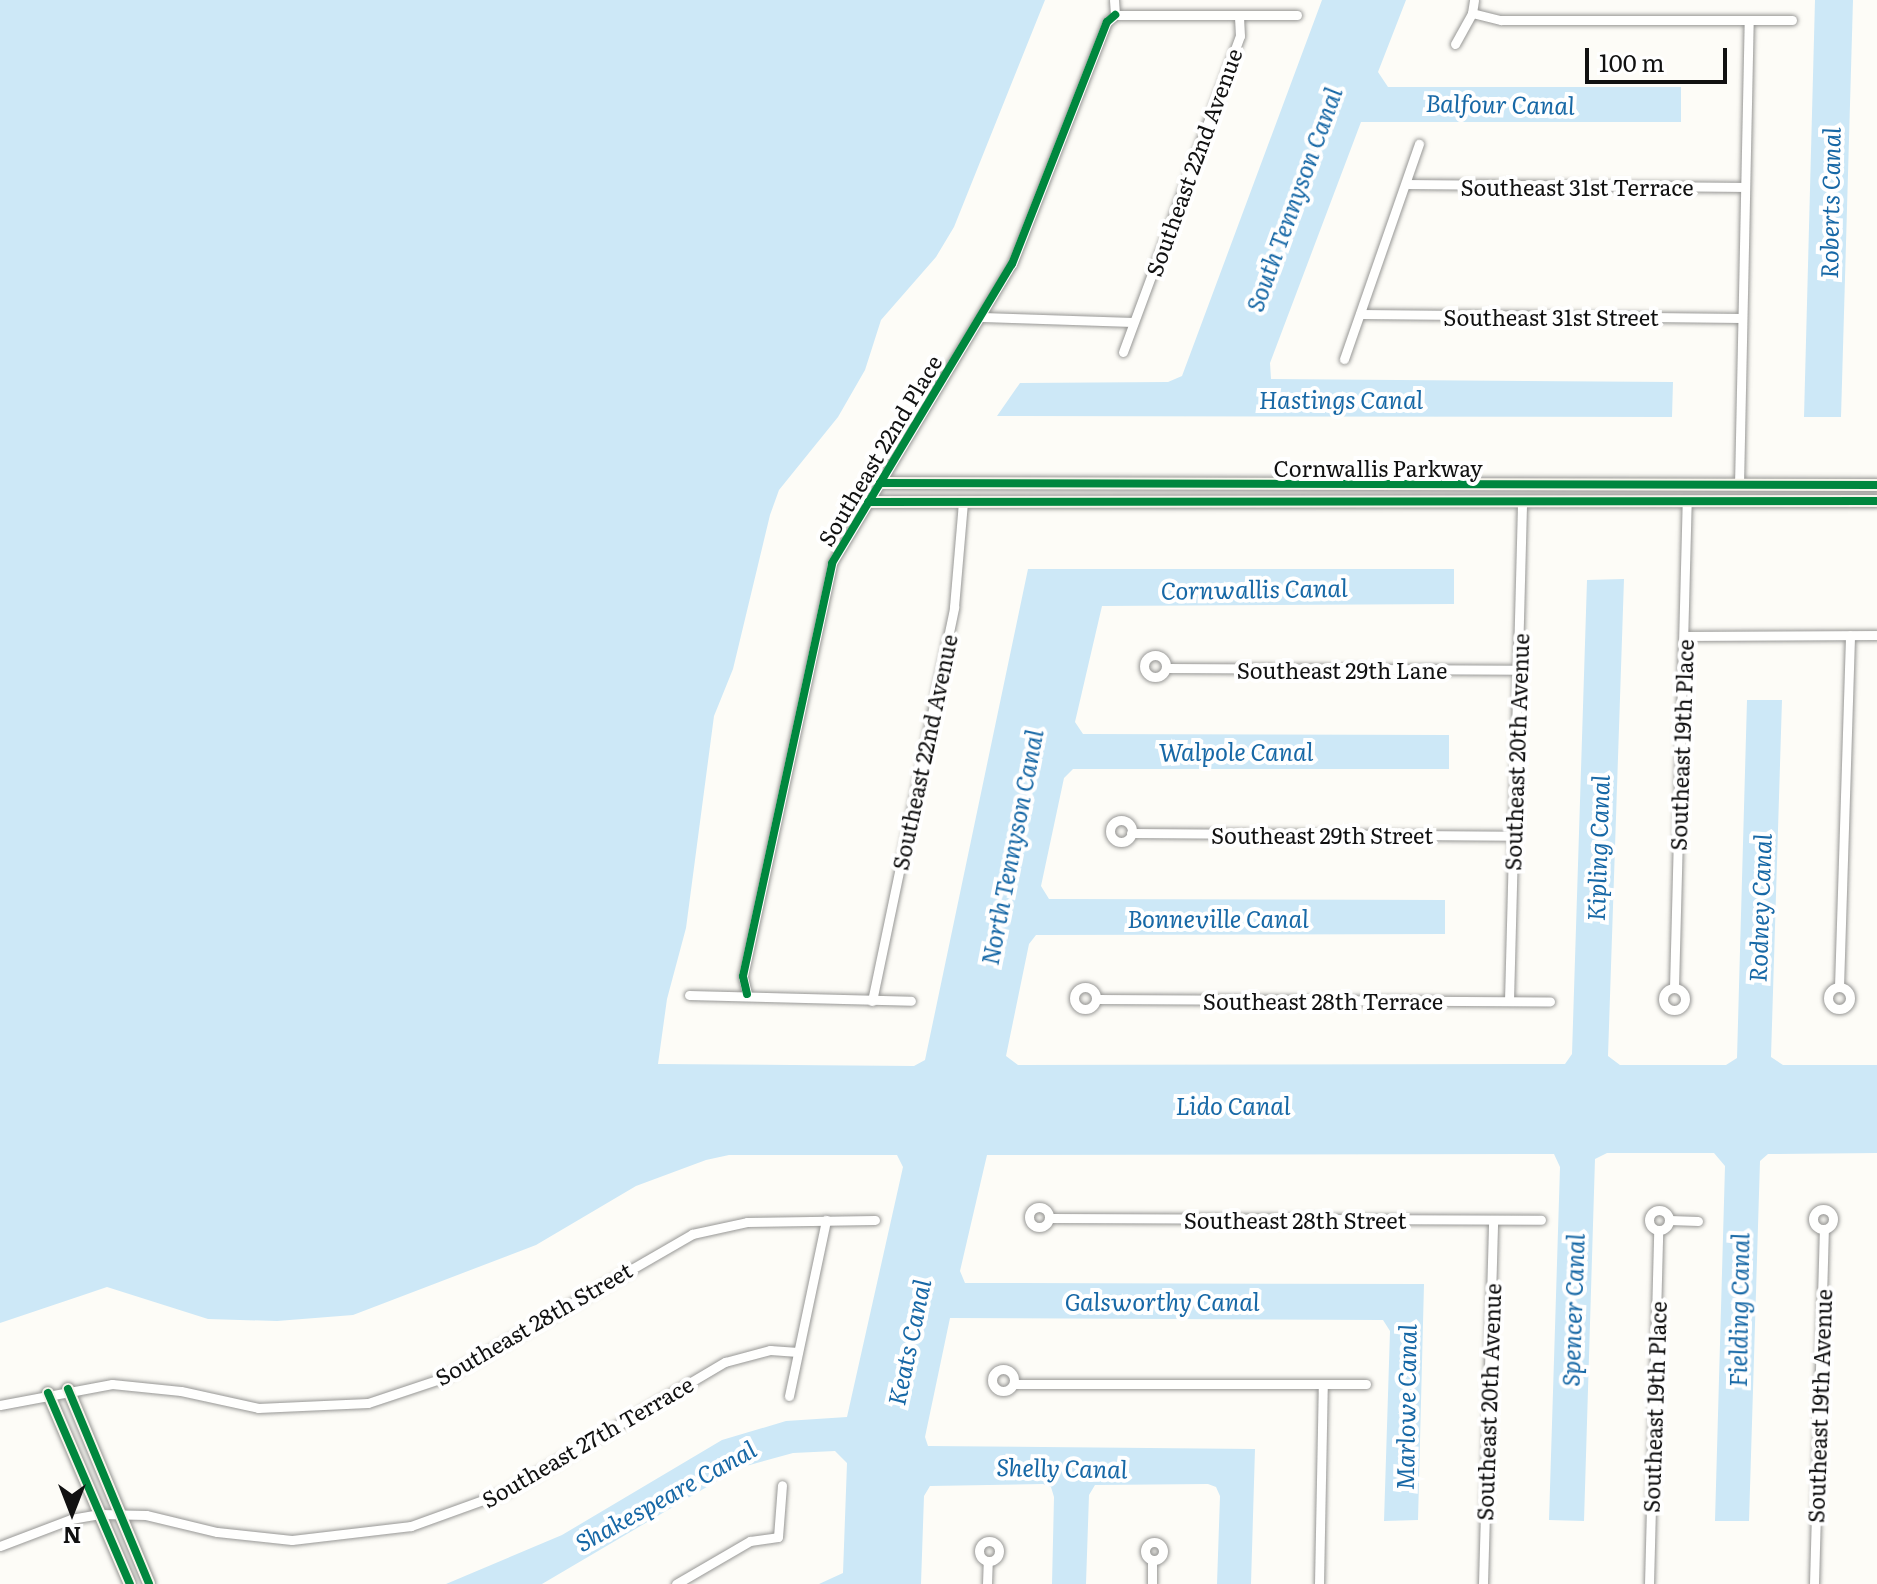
<!DOCTYPE html>
<html>
<head>
<meta charset="utf-8">
<style>
  body { margin:0 }
  #map { position:relative; width:1877px; height:1584px; overflow:hidden; background:#fdfcf7; font-family:Literata,serif }
  div>[style] { position:absolute }
  [style*='--x'] { left:calc(var(--x)*1px); top:calc(var(--y)*1px); width:calc(var(--w)*1px); rotate:calc(var(--a)*1deg) }
  .water>* { inset:0; background:#cde8f7 }
  .roads { filter:drop-shadow(0 0 2px #979795) drop-shadow(0 0 2px #979795) }
  .street>* { height:9px; margin:-4.5px; padding:0 4.5px; transform-origin:4.5px; border-radius:4.5px; background:#fffffe }
  .street>.ring { margin:-4.5px; padding:0; box-sizing:content-box; background:none; border:9px solid #fffffe; border-radius:50% }
  .secondary>* { height:12px; margin:-6px; padding:0 6px; transform-origin:6px; border-radius:6px; background:#f6f4eb }
  .cycleway>* { height:8px; margin:-4px; padding:0 4px; transform-origin:4px; border-radius:4px; background:#00873e }
  span { translate:-50% -50%; white-space:nowrap; text-align:center; line-height:1.15; -webkit-text-stroke:8px #fff; paint-order:stroke }
  .street-label { font-size:22px; color:#111 }
  .water-label { font-size:24px; color:#1768a6; font-style:italic }
  .north { position:absolute; left:32px; top:1472px; width:80px; height:80px; -webkit-text-stroke:6px #fff; paint-order:stroke; rotate:180deg; font-size:22px; font-weight:700; line-height:32px; text-align:center; color:#111 }
  .north::after { content:''; display:block; margin:auto; width:28px; height:36px; background:#111; clip-path:polygon(50% 0,100% 100%,50% 72%,0 100%) }
  .scale { position:absolute; left:1585px; top:48px; width:142px; height:36px; box-sizing:border-box; border:4px solid #111; border-top:0; padding-left:10px; font-size:24px; line-height:28px; white-space:nowrap; color:#111; -webkit-text-stroke:6px #fff; paint-order:stroke }
</style>
</head>
<body>
<div id="map">
  <div class="water">
    <i style="clip-path:polygon(0 0,1045px 0,954px 227px,936px 257px,881px 320px,865px 370px,838px 417px,779px 490px,770px 515px,733px 669px,714px 716px,686px 928px,667px 999px,658px 1064px,914px 1066px,925px 1060px,1028px 569px,1454px 569px,1454px 604px,1102px 606px,1075px 722px,1083px 734px,1449px 735px,1449px 769px,1073px 769px,1064px 778px,1041px 886px,1049px 899px,1445px 900px,1445px 934px,1036px 935px,1029px 944px,1006px 1056px,1018px 1065px,1565px 1064px,1572px 1054px,1587px 580px,1624px 579px,1608px 1056px,1620px 1065px,1726px 1065px,1737px 1058px,1747px 700px,1782px 700px,1771px 1057px,1783px 1065px,1877px 1065px,1877px 1153px,1768px 1154px,1760px 1161px,1749px 1521px,1715px 1521px,1725px 1166px,1714px 1153px,1607px 1153px,1595px 1159px,1584px 1521px,1549px 1520px,1560px 1167px,1554px 1154px,987px 1155px,960px 1271px,965px 1283px,1424px 1284px,1418px 1520px,1384px 1521px,1390px 1331px,1383px 1320px,950px 1318px,925px 1437px,928px 1446px,1255px 1449px,1251px 1584px,1217px 1584px,1220px 1496px,1216px 1487px,1208px 1484px,1095px 1485px,1089px 1495px,1086px 1584px,1052px 1584px,1054px 1497px,1051px 1487px,1043px 1484px,930px 1486px,924px 1496px,921px 1584px,819px 1584px,843px 1573px,847px 1463px,835px 1451px,793px 1453px,739px 1468px,542px 1584px,446px 1584px,562px 1535px,722px 1440px,786px 1421px,847px 1417px,903px 1167px,897px 1155px,729px 1155px,706px 1160px,636px 1186px,536px 1245px,353px 1315px,277px 1321px,208px 1319px,107px 1287px,0 1323px)"></i>
    <i style="clip-path:polygon(1322px 0,1406px 0,1378px 72px,1388px 87px,1681px 87px,1681px 122px,1361px 122px,1270px 363px,1271px 379px,1673px 382px,1672px 417px,997px 416px,1020px 383px,1168px 382px,1182px 376px)"></i>
    <i style="clip-path:polygon(1815px 0,1853px 0,1841px 417px,1804px 417px)"></i>
  </div>
  <div class="roads">
    <div class="street">
      <i style="--x:1114;--y:0;--w:15;--a:86"></i>
      <i style="--x:1472;--y:13;--w:13;--a:-81"></i>
      <i style="--x:1115;--y:15;--w:182;--a:0"></i>
      <i style="--x:1455;--y:44;--w:35;--a:-61"></i>
      <i style="--x:1472;--y:13;--w:30;--a:14"></i>
      <i style="--x:1501;--y:20;--w:291;--a:0"></i>
      <i style="--x:1409;--y:184;--w:336;--a:0.5"></i>
      <i style="--x:1360;--y:314;--w:382;--a:0.6"></i>
      <i style="--x:982;--y:317;--w:151;--a:1.9"></i>
      <i style="--x:1123;--y:352;--w:337;--a:-69.7"></i>
      <i style="--x:1240;--y:36;--w:21;--a:-93"></i>
      <i style="--x:1344;--y:359;--w:228;--a:-70.8"></i>
      <i style="--x:1739;--y:485;--w:464;--a:-88.8"></i>
      <i style="--x:1684;--y:636;--w:193;--a:-0.3"></i>
      <i class="ring" style="left:1144px;top:655px;width:13px;height:13px"></i>
      <i style="--x:1166;--y:668;--w:353;--a:0.3"></i>
      <i class="ring" style="left:1110px;top:820px;width:13px;height:13px"></i>
      <i style="--x:1131;--y:833;--w:383;--a:0.4"></i>
      <i class="ring" style="left:1828px;top:987px;width:13px;height:13px"></i>
      <i style="--x:1839;--y:987;--w:352;--a:-88.2"></i>
      <i class="ring" style="left:1074px;top:987px;width:13px;height:13px"></i>
      <i style="--x:1674;--y:988;--w:486;--a:-88.5"></i>
      <i class="ring" style="left:1663px;top:988px;width:13px;height:13px"></i>
      <i style="--x:747;--y:994;--w:18;--a:-103"></i>
      <i style="--x:743;--y:976;--w:422;--a:-77.8"></i>
      <i style="--x:832;--y:563;--w:349;--a:-59"></i>
      <i style="--x:1012;--y:264;--w:260;--a:-68.6"></i>
      <i style="--x:1107;--y:22;--w:11;--a:-41"></i>
      <i style="--x:689;--y:995;--w:222;--a:1.5"></i>
      <i style="--x:1096;--y:999;--w:454;--a:0.3"></i>
      <i style="--x:872;--y:1001;--w:402;--a:-78.2"></i>
      <i style="--x:954;--y:607;--w:105;--a:-85.1"></i>
      <i style="--x:1509;--y:1001;--w:498;--a:-88.5"></i>
      <i class="ring" style="left:1029px;top:1207px;width:11px;height:11px"></i>
      <i class="ring" style="left:1813px;top:1209px;width:11px;height:11px"></i>
      <i class="ring" style="left:1649px;top:1210px;width:11px;height:11px"></i>
      <i style="--x:1049;--y:1218;--w:492;--a:0.2"></i>
      <i style="--x:1669;--y:1220;--w:29;--a:2"></i>
      <i class="ring" style="left:992px;top:1369px;width:13px;height:13px"></i>
      <i style="--x:1014;--y:1384;--w:352;--a:0"></i>
      <i style="--x:789;--y:1396;--w:180;--a:-78.1"></i>
      <i style="--x:0;--y:1405;--w:114;--a:-10.6"></i>
      <i style="--x:112;--y:1384;--w:69;--a:5.8"></i>
      <i style="--x:181;--y:1391;--w:79;--a:12.4"></i>
      <i style="--x:258;--y:1408;--w:110;--a:-2.6"></i>
      <i style="--x:368;--y:1403;--w:79;--a:-18.4"></i>
      <i style="--x:443;--y:1378;--w:288;--a:-30"></i>
      <i style="--x:692;--y:1234;--w:56;--a:-12.3"></i>
      <i style="--x:747;--y:1222;--w:128;--a:-0.9"></i>
      <i class="ring" style="left:979px;top:1541px;width:11px;height:11px"></i>
      <i class="ring" style="left:1145px;top:1542px;width:9px;height:9px"></i>
      <i style="--x:0;--y:1546;--w:76;--a:-20.8"></i>
      <i style="--x:71;--y:1519;--w:29;--a:-10"></i>
      <i style="--x:100;--y:1514;--w:46;--a:1.2"></i>
      <i style="--x:146;--y:1515;--w:73;--a:13.5"></i>
      <i style="--x:217;--y:1532;--w:75;--a:6.1"></i>
      <i style="--x:292;--y:1540;--w:120;--a:-6.7"></i>
      <i style="--x:411;--y:1526;--w:100;--a:-19.9"></i>
      <i style="--x:505;--y:1492;--w:256;--a:-30.6"></i>
      <i style="--x:725;--y:1362;--w:47;--a:-14.9"></i>
      <i style="--x:770;--y:1350;--w:28;--a:4"></i>
      <i style="--x:676;--y:1584;--w:86;--a:-30.2"></i>
      <i style="--x:750;--y:1541;--w:28;--a:-8"></i>
      <i style="--x:778;--y:1537;--w:52;--a:-85.6"></i>
      <i style="--x:987;--y:1584;--w:23;--a:-88"></i>
      <i style="--x:1152;--y:1584;--w:23;--a:-90"></i>
      <i style="--x:1319;--y:1584;--w:200;--a:-88.9"></i>
      <i style="--x:1483;--y:1584;--w:364;--a:-88.4"></i>
      <i style="--x:1649;--y:1584;--w:354;--a:-88.5"></i>
      <i style="--x:1814;--y:1584;--w:355;--a:-88.4"></i>
    </div>
    <div class="secondary">
      <i style="--x:880;--y:483;--w:997;--a:0.11"></i>
      <i style="--x:868;--y:502;--w:1009;--a:-0.06"></i>
      <i style="--x:68;--y:1389;--w:211;--a:67.4"></i>
      <i style="--x:48;--y:1393;--w:208;--a:66.8"></i>
    </div>
  </div>
  <div class="cycleway">
    <i style="--x:880;--y:483;--w:997;--a:0.11"></i>
    <i style="--x:868;--y:502;--w:1009;--a:-0.06"></i>
    <i style="--x:747;--y:994;--w:18;--a:-103"></i>
    <i style="--x:743;--y:976;--w:422;--a:-77.8"></i>
    <i style="--x:832;--y:563;--w:349;--a:-59"></i>
    <i style="--x:1012;--y:264;--w:260;--a:-68.6"></i>
    <i style="--x:1107;--y:22;--w:11;--a:-41"></i>
    <i style="--x:68;--y:1389;--w:211;--a:67.4"></i>
    <i style="--x:48;--y:1393;--w:208;--a:66.8"></i>
  </div>
  <div class="street-label">
    <span style="left:1193px;top:162px;rotate:-70deg">Southeast 22nd Avenue</span>
    <span style="left:1577px;top:187px">Southeast 31st Terrace</span>
    <span style="left:1551px;top:317px">Southeast 31st Street</span>
    <span style="left:879px;top:450px;rotate:-59deg">Southeast 22nd Place</span>
    <span style="left:1378px;top:468px">Cornwallis Parkway</span>
    <span style="left:1342px;top:670px">Southeast 29th Lane</span>
    <span style="left:1681px;top:745px;rotate:-88deg">Southeast 19th Place</span>
    <span style="left:924px;top:752px;rotate:-78deg">Southeast 22nd Avenue</span>
    <span style="left:1516px;top:752px;rotate:-88deg">Southeast 20th Avenue</span>
    <span style="left:1322px;top:835px">Southeast 29th Street</span>
    <span style="left:1323px;top:1001px">Southeast 28th Terrace</span>
    <span style="left:1295px;top:1220px">Southeast 28th Street</span>
    <span style="left:533px;top:1323px;rotate:-30deg">Southeast 28th Street</span>
    <span style="left:1488px;top:1402px;rotate:-88deg">Southeast 20th Avenue</span>
    <span style="left:1819px;top:1406px;rotate:-88deg">Southeast 19th Avenue</span>
    <span style="left:1654px;top:1407px;rotate:-88deg">Southeast 19th Place</span>
    <span style="left:587px;top:1441px;rotate:-30deg">Southeast 27th Terrace</span>
  </div>
  <div class="water-label">
    <span style="left:1500px;top:103px;rotate:1deg">Balfour Canal</span>
    <span style="left:1293px;top:199px;rotate:-70deg">South Tennyson Canal</span>
    <span style="left:1829px;top:203px;rotate:-89deg">Roberts Canal</span>
    <span style="left:1341px;top:399px">Hastings Canal</span>
    <span style="left:1254px;top:588px;rotate:-1deg">Cornwallis Canal</span>
    <span style="left:1236px;top:751px">Walpole Canal</span>
    <span style="left:1011px;top:847px;rotate:-79deg">North Tennyson Canal</span>
    <span style="left:1597px;top:848px;rotate:-88deg">Kipling Canal</span>
    <span style="left:1759px;top:908px;rotate:-88deg">Rodney Canal</span>
    <span style="left:1218px;top:918px">Bonneville Canal</span>
    <span style="left:1233px;top:1105px">Lido Canal</span>
    <span style="left:1162px;top:1301px">Galsworthy Canal</span>
    <span style="left:1572px;top:1310px;rotate:-88deg">Spencer Canal</span>
    <span style="left:1738px;top:1310px;rotate:-89deg">Fielding Canal</span>
    <span style="left:908px;top:1342px;rotate:-78deg">Keats Canal</span>
    <span style="left:1405px;top:1407px;rotate:-89deg">Marlowe Canal</span>
    <span style="left:1062px;top:1467px;rotate:1deg">Shelly Canal</span>
    <span style="left:665px;top:1495px;rotate:-29deg">Shakespeare Canal</span>
  </div>
  <div class="north">N</div>
  <div class="scale">100 m</div>
</div>
</body>
</html>
